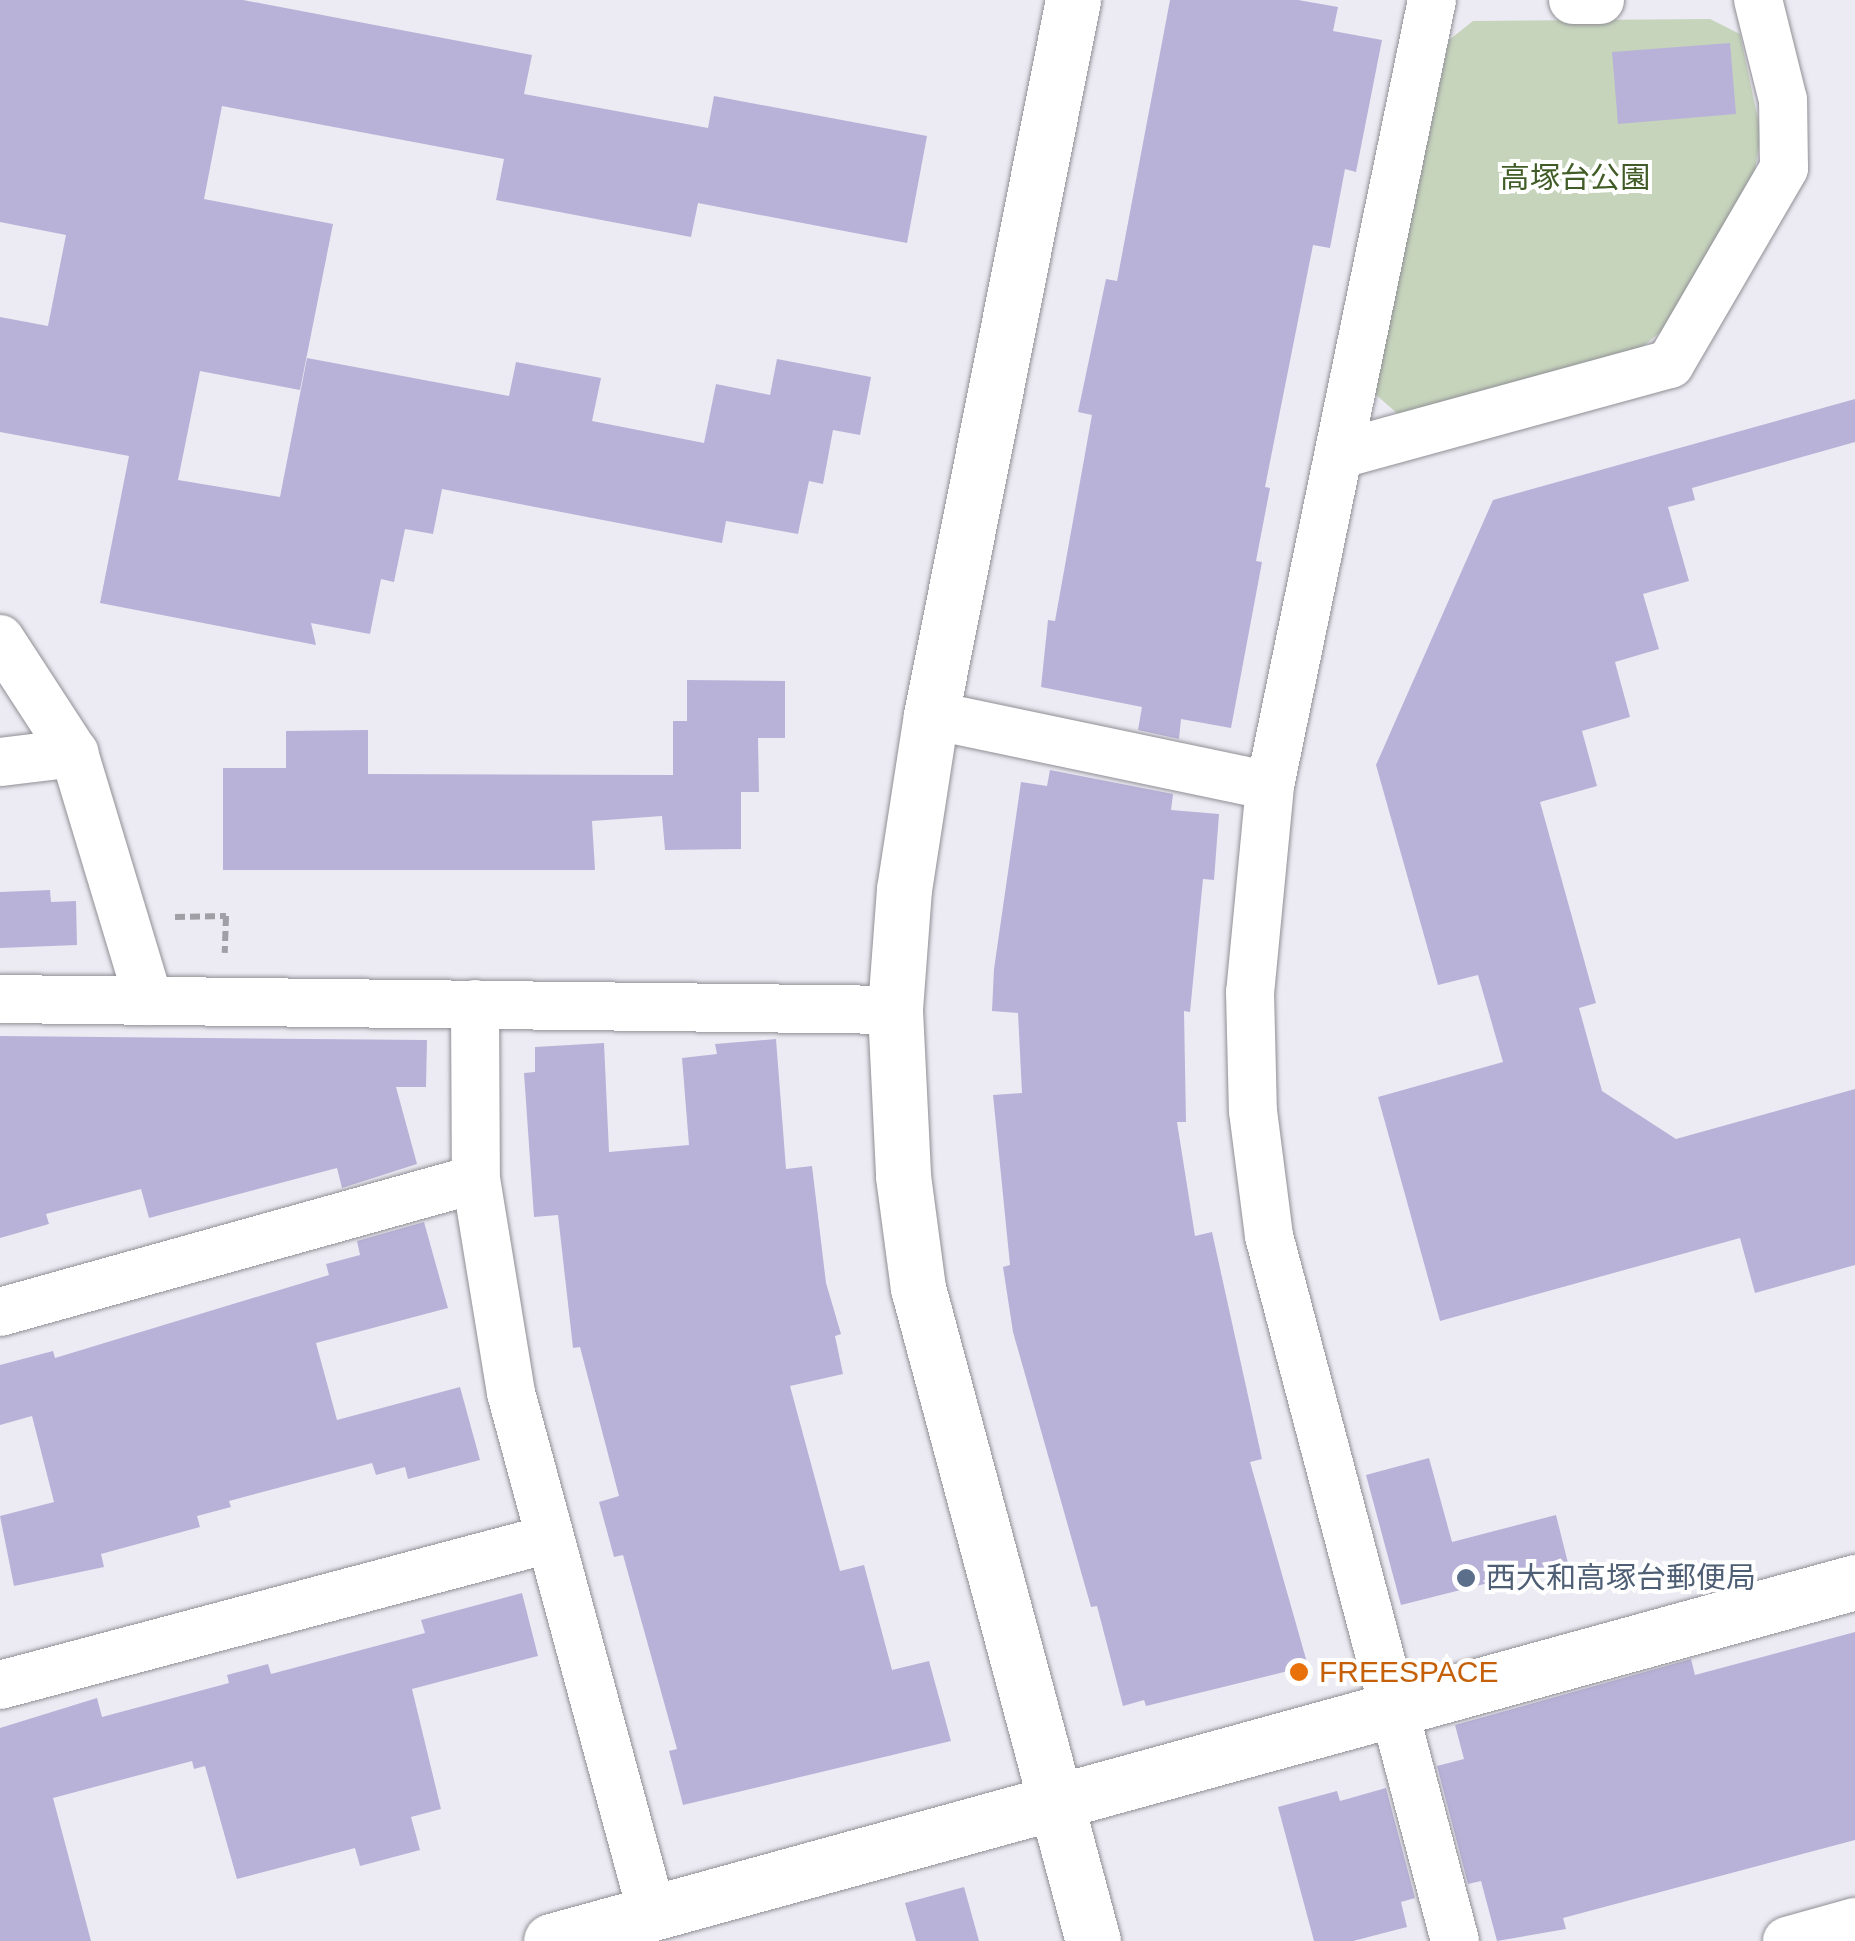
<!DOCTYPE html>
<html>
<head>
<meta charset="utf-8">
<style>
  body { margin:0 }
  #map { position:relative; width:1855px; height:1941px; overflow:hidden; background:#ecebf3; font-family:Arial,"Noto Sans JP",sans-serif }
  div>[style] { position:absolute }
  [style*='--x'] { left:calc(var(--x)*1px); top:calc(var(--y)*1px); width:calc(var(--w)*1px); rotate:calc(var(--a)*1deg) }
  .green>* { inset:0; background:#c6d4bc }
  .building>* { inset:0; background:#b8b2d8 }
  .path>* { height:6px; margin-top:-3px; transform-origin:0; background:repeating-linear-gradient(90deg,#a09fa5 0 10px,transparent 0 15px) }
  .roads { filter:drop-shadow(0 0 2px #908f95) drop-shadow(0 0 2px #908f95) }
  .street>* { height:48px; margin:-24px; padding:0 24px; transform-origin:24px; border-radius:24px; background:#fff }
  .secondary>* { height:55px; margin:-27.5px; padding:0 27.5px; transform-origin:27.5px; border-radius:27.5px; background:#fff }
  .dots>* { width:28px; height:28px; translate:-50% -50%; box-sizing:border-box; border:5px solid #fff; border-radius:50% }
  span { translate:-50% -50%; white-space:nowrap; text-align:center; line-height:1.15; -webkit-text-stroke:8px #fff; paint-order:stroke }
  .park-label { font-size:30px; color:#415c27 }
  .service-label { font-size:30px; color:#4e5e75 }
  .left { translate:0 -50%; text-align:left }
  .food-label { font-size:30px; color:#c56008 }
</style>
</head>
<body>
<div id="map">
  <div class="green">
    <i style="clip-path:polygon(1710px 19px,1740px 34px,1761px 134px,1755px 169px,1666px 327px,1641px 348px,1399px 415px,1374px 393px,1449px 40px,1473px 21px)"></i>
  </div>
  <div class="building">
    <i style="clip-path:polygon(0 0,243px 0,532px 55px,524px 94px,708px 128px,714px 96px,927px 136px,907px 243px,698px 203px,691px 237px,496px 200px,504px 159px,222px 106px,204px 199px,333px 224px,300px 390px,200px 371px,178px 480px,280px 497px,307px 358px,509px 396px,516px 362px,601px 378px,592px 421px,704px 443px,716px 384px,770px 395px,777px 359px,871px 377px,860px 435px,833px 430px,823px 484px,809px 481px,798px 534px,726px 521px,722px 543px,442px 489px,433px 534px,405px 529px,394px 582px,381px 579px,370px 634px,311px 623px,316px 645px,100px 603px,129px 456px,0 432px,0 317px,48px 326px,66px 235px,0 222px)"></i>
    <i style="clip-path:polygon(1170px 0,1298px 0,1338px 7px,1333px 31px,1382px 40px,1356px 172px,1345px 169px,1330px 248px,1313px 245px,1265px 487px,1270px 488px,1256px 561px,1262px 562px,1231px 728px,1181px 719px,1179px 739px,1138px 730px,1142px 707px,1041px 687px,1048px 620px,1055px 621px,1092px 415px,1078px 412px,1106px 279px,1117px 281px)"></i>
    <i style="clip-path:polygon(1730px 43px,1736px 114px,1618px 124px,1612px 52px)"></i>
    <i style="clip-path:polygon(1855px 399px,1855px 442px,1692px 488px,1695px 500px,1668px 507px,1689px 581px,1643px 594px,1659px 649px,1615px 662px,1630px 717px,1582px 731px,1597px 786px,1540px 802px,1596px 1003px,1579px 1008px,1602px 1091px,1676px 1139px,1855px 1089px,1855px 1265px,1755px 1293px,1740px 1238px,1440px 1321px,1378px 1097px,1503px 1062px,1478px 975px,1438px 985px,1376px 765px,1493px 500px)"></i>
    <i style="clip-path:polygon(687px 680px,785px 681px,785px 738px,758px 738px,759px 792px,741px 792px,741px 849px,665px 850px,662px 816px,592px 821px,595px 870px,223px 870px,223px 768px,286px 768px,286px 731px,368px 730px,368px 774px,673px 775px,673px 721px,687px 721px)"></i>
    <i style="clip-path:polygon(1050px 770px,1173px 794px,1171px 810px,1219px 814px,1214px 880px,1203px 879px,1190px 1012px,1184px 1011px,1186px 1122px,1177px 1122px,1195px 1236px,1212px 1232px,1262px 1459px,1250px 1462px,1308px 1666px,1146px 1706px,1144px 1700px,1123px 1706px,1097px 1606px,1091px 1607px,1013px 1332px,1003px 1267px,1010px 1265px,993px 1095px,1022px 1093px,1018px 1013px,992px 1011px,994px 969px,1021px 782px,1047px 786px)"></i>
    <i style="clip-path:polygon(50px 890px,51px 902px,76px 901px,77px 945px,0 948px,0 892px)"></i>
    <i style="clip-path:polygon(0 1036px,427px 1040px,426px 1087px,396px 1087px,417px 1164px,342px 1188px,337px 1168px,149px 1218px,141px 1189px,46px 1214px,49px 1224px,0 1238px)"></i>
    <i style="clip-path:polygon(776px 1039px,786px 1169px,812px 1166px,826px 1283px,841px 1334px,835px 1336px,843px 1374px,790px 1386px,840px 1571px,864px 1565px,892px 1670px,929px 1661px,951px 1741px,683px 1805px,669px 1751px,677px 1749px,623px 1555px,614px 1557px,599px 1502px,619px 1496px,580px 1347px,573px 1348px,558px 1215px,534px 1217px,524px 1073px,535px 1072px,535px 1047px,604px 1043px,609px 1152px,689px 1145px,682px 1058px,717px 1054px,715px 1044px)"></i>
    <i style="clip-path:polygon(424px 1222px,448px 1308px,316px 1343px,337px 1420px,460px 1387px,480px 1460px,408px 1479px,405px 1467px,376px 1475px,372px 1463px,229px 1501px,231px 1507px,197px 1516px,200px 1527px,101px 1554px,104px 1567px,14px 1586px,0 1516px,54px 1502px,32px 1416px,0 1425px,0 1365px,53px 1351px,55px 1358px,329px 1275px,326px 1264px,360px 1255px,357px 1241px)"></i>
    <i style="clip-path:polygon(1429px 1458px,1452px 1542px,1556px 1515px,1568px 1563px,1401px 1605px,1366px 1475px)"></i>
    <i style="clip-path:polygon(522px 1593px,538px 1656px,412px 1689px,441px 1809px,411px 1817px,420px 1850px,360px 1866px,355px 1848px,237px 1879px,205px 1766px,194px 1769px,192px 1761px,53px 1798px,91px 1941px,0 1941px,0 1728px,97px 1698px,102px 1717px,229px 1683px,227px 1675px,268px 1664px,271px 1674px,425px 1633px,421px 1620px)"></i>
    <i style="clip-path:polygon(1855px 1632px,1855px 1840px,1563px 1918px,1566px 1929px,1497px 1941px,1481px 1881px,1468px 1884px,1437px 1766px,1464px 1759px,1455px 1725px,1691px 1659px,1695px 1675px)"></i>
    <i style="clip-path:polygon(1386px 1788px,1415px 1898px,1401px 1902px,1407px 1927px,1353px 1941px,1314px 1941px,1278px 1807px,1337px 1791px,1340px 1801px)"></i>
    <i style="clip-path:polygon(964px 1887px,979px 1941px,916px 1941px,905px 1903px)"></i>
  </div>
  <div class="path">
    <i style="--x:175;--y:917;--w:51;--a:-1.1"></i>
    <i style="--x:226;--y:916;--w:37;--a:92"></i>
  </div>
  <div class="roads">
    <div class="street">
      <i style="--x:1432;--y:0;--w:803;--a:101.65"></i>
      <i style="--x:1270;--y:786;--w:207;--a:95.5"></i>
      <i style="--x:1250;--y:992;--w:119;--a:88.6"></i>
      <i style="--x:1253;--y:1111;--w:126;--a:82.7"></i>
      <i style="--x:1269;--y:1236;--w:729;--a:75.22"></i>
      <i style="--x:1573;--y:0;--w:27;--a:0"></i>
      <i style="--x:1341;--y:454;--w:341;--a:-15.3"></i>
      <i style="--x:1670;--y:364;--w:227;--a:-59.8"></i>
      <i style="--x:1784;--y:168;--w:68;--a:-90.8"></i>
      <i style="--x:1783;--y:100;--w:103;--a:-104"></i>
      <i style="--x:0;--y:639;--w:136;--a:57"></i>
      <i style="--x:74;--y:753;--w:259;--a:73.2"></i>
      <i style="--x:931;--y:715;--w:346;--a:11.8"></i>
      <i style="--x:0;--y:762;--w:75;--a:-6.9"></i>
      <i style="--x:0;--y:999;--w:895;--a:0.7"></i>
      <i style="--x:475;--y:1004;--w:175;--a:89.7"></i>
      <i style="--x:476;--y:1179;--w:217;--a:80.7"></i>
      <i style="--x:511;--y:1393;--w:539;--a:74.83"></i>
      <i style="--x:0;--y:1312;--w:494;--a:-15.6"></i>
      <i style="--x:0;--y:1685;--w:564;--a:-14.9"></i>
      <i style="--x:1787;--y:1941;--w:71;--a:-15.6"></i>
    </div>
    <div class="secondary">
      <i style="--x:1073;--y:0;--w:729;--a:101.23"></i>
      <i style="--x:931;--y:715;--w:176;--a:98.8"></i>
      <i style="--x:904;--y:889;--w:121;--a:94.3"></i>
      <i style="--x:895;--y:1010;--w:166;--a:87.2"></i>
      <i style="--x:903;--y:1176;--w:113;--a:82.4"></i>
      <i style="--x:918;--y:1288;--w:676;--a:75"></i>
      <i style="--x:551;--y:1941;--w:1353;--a:-15.39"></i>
    </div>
  </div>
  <div class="dots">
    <i style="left:1466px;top:1578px;background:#5c6f8a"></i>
    <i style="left:1299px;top:1672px;background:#e8710a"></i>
  </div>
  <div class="park-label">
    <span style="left:1575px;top:178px">高塚台公園</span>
  </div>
  <div class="service-label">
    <span class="left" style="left:1486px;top:1578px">西大和高塚台郵便局</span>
  </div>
  <div class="food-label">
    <span class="left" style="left:1319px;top:1672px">FREESPACE</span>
  </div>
</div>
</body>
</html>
